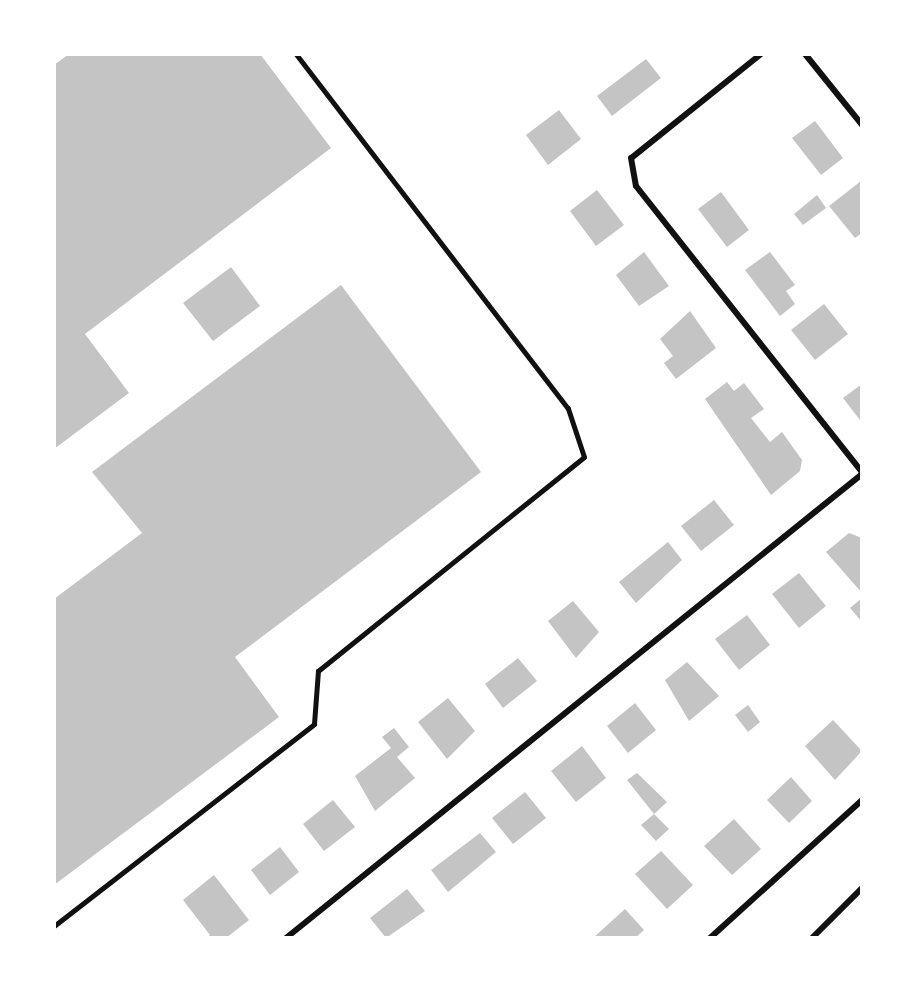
<!DOCTYPE html>
<html>
<head>
<meta charset="utf-8">
<style>
  body { margin:0 }
  #map { position:relative; width:916px; height:992px; overflow:hidden; background:#fff; font-family:"Fira Sans Condensed",sans-serif }
  div>[style] { position:absolute }
  [style*='--x'] { left:calc(var(--x)*1px); top:calc(var(--y)*1px); width:calc(var(--w)*1px); rotate:calc(var(--a)*1deg) }
  .building>* { inset:0; background:#c4c4c4 }
  .service>* { height:4.5px; margin:-2.25px; padding:0 2.25px; transform-origin:2.25px; border-radius:2.25px; background:#111 }
  .minor>* { height:6px; margin:-3px; padding:0 3px; transform-origin:3px; border-radius:3px; background:#111 }
  span { translate:-50% -50%; white-space:nowrap; text-align:center; line-height:1.15; -webkit-text-stroke:4.5px #fff; paint-order:stroke }
  .frame { position:absolute; inset:0; border:56px solid #fff; pointer-events:none }
</style>
</head>
<body>
<div id="map">
  <div class="building">
    <i style="clip-path:polygon(69px 54px,260px 54px,331px 148px,85px 334px,129px 393px,54px 449px,54px 65px)"></i>
    <i style="clip-path:polygon(646px 59px,661px 78px,612px 116px,597px 96px)"></i>
    <i style="clip-path:polygon(559px 110px,581px 139px,548px 165px,526px 135px)"></i>
    <i style="clip-path:polygon(815px 121px,843px 158px,821px 175px,792px 138px)"></i>
    <i style="clip-path:polygon(861px 181px,862px 233px,855px 238px,829px 206px)"></i>
    <i style="clip-path:polygon(597px 190px,624px 225px,596px 246px,570px 211px)"></i>
    <i style="clip-path:polygon(721px 192px,749px 230px,727px 247px,698px 209px)"></i>
    <i style="clip-path:polygon(817px 195px,826px 208px,803px 225px,794px 214px)"></i>
    <i style="clip-path:polygon(644px 252px,669px 286px,639px 306px,616px 275px)"></i>
    <i style="clip-path:polygon(770px 252px,795px 285px,786px 291px,795px 304px,780px 316px,745px 270px)"></i>
    <i style="clip-path:polygon(231px 267px,260px 306px,213px 341px,183px 303px)"></i>
    <i style="clip-path:polygon(341px 285px,481px 472px,235px 657px,279px 717px,54px 885px,54px 599px,142px 533px,92px 472px)"></i>
    <i style="clip-path:polygon(824px 304px,848px 334px,815px 360px,791px 330px)"></i>
    <i style="clip-path:polygon(690px 311px,716px 348px,676px 379px,664px 363px,673px 356px,660px 339px)"></i>
    <i style="clip-path:polygon(727px 382px,734px 391px,744px 383px,764px 409px,751px 418px,770px 442px,782px 432px,802px 460px,800px 471px,771px 495px,705px 399px)"></i>
    <i style="clip-path:polygon(862px 384px,862px 418px,860px 420px,843px 398px)"></i>
    <i style="clip-path:polygon(714px 500px,734px 525px,701px 551px,681px 526px)"></i>
    <i style="clip-path:polygon(849px 533px,862px 538px,862px 593px,826px 552px)"></i>
    <i style="clip-path:polygon(668px 542px,682px 560px,636px 603px,619px 582px)"></i>
    <i style="clip-path:polygon(799px 573px,826px 606px,799px 628px,772px 594px)"></i>
    <i style="clip-path:polygon(862px 598px,862px 622px,850px 608px)"></i>
    <i style="clip-path:polygon(573px 601px,599px 632px,576px 658px,548px 621px)"></i>
    <i style="clip-path:polygon(747px 615px,770px 645px,739px 670px,715px 639px)"></i>
    <i style="clip-path:polygon(518px 658px,537px 681px,503px 708px,485px 684px)"></i>
    <i style="clip-path:polygon(687px 662px,719px 696px,689px 721px,665px 680px)"></i>
    <i style="clip-path:polygon(448px 698px,475px 731px,447px 759px,418px 722px)"></i>
    <i style="clip-path:polygon(635px 703px,656px 730px,628px 753px,607px 726px)"></i>
    <i style="clip-path:polygon(748px 705px,760px 722px,748px 732px,735px 715px)"></i>
    <i style="clip-path:polygon(833px 720px,862px 751px,835px 780px,805px 746px)"></i>
    <i style="clip-path:polygon(394px 728px,409px 747px,397px 757px,415px 778px,375px 811px,355px 776px,391px 748px,382px 737px)"></i>
    <i style="clip-path:polygon(582px 746px,606px 778px,576px 802px,551px 771px)"></i>
    <i style="clip-path:polygon(637px 773px,667px 802px,654px 814px,627px 780px)"></i>
    <i style="clip-path:polygon(791px 777px,812px 801px,789px 823px,767px 800px)"></i>
    <i style="clip-path:polygon(525px 792px,546px 818px,513px 844px,492px 818px)"></i>
    <i style="clip-path:polygon(333px 800px,355px 827px,324px 851px,303px 824px)"></i>
    <i style="clip-path:polygon(654px 814px,669px 829px,656px 841px,641px 825px)"></i>
    <i style="clip-path:polygon(734px 819px,761px 849px,732px 875px,704px 846px)"></i>
    <i style="clip-path:polygon(480px 833px,496px 852px,448px 892px,431px 870px)"></i>
    <i style="clip-path:polygon(280px 847px,299px 872px,270px 895px,251px 870px)"></i>
    <i style="clip-path:polygon(661px 851px,693px 885px,667px 909px,635px 874px)"></i>
    <i style="clip-path:polygon(214px 875px,249px 920px,226px 938px,206px 938px,210px 935px,183px 900px)"></i>
    <i style="clip-path:polygon(407px 889px,425px 911px,386px 938px,370px 918px)"></i>
    <i style="clip-path:polygon(625px 909px,644px 930px,635px 938px,593px 938px)"></i>
  </div>
  <div class="service">
    <i style="--x:54;--y:926;--w:329;--a:-37.8"></i>
    <i style="--x:314;--y:724;--w:53;--a:-85.7"></i>
    <i style="--x:318;--y:671;--w:341;--a:-38.8"></i>
    <i style="--x:584;--y:457;--w:51;--a:-108.4"></i>
    <i style="--x:568;--y:409;--w:447;--a:-127.5"></i>
  </div>
  <div class="minor">
    <i style="--x:761;--y:54;--w:166;--a:141.3"></i>
    <i style="--x:631;--y:158;--w:28;--a:80"></i>
    <i style="--x:636;--y:186;--w:365;--a:51.7"></i>
    <i style="--x:805;--y:54;--w:91;--a:51.2"></i>
    <i style="--x:286;--y:938;--w:740;--a:-38.85"></i>
    <i style="--x:710;--y:938;--w:205;--a:-42.2"></i>
    <i style="--x:812;--y:938;--w:71;--a:-45"></i>
  </div>
  <div class="frame"></div>
</div>
</body>
</html>
